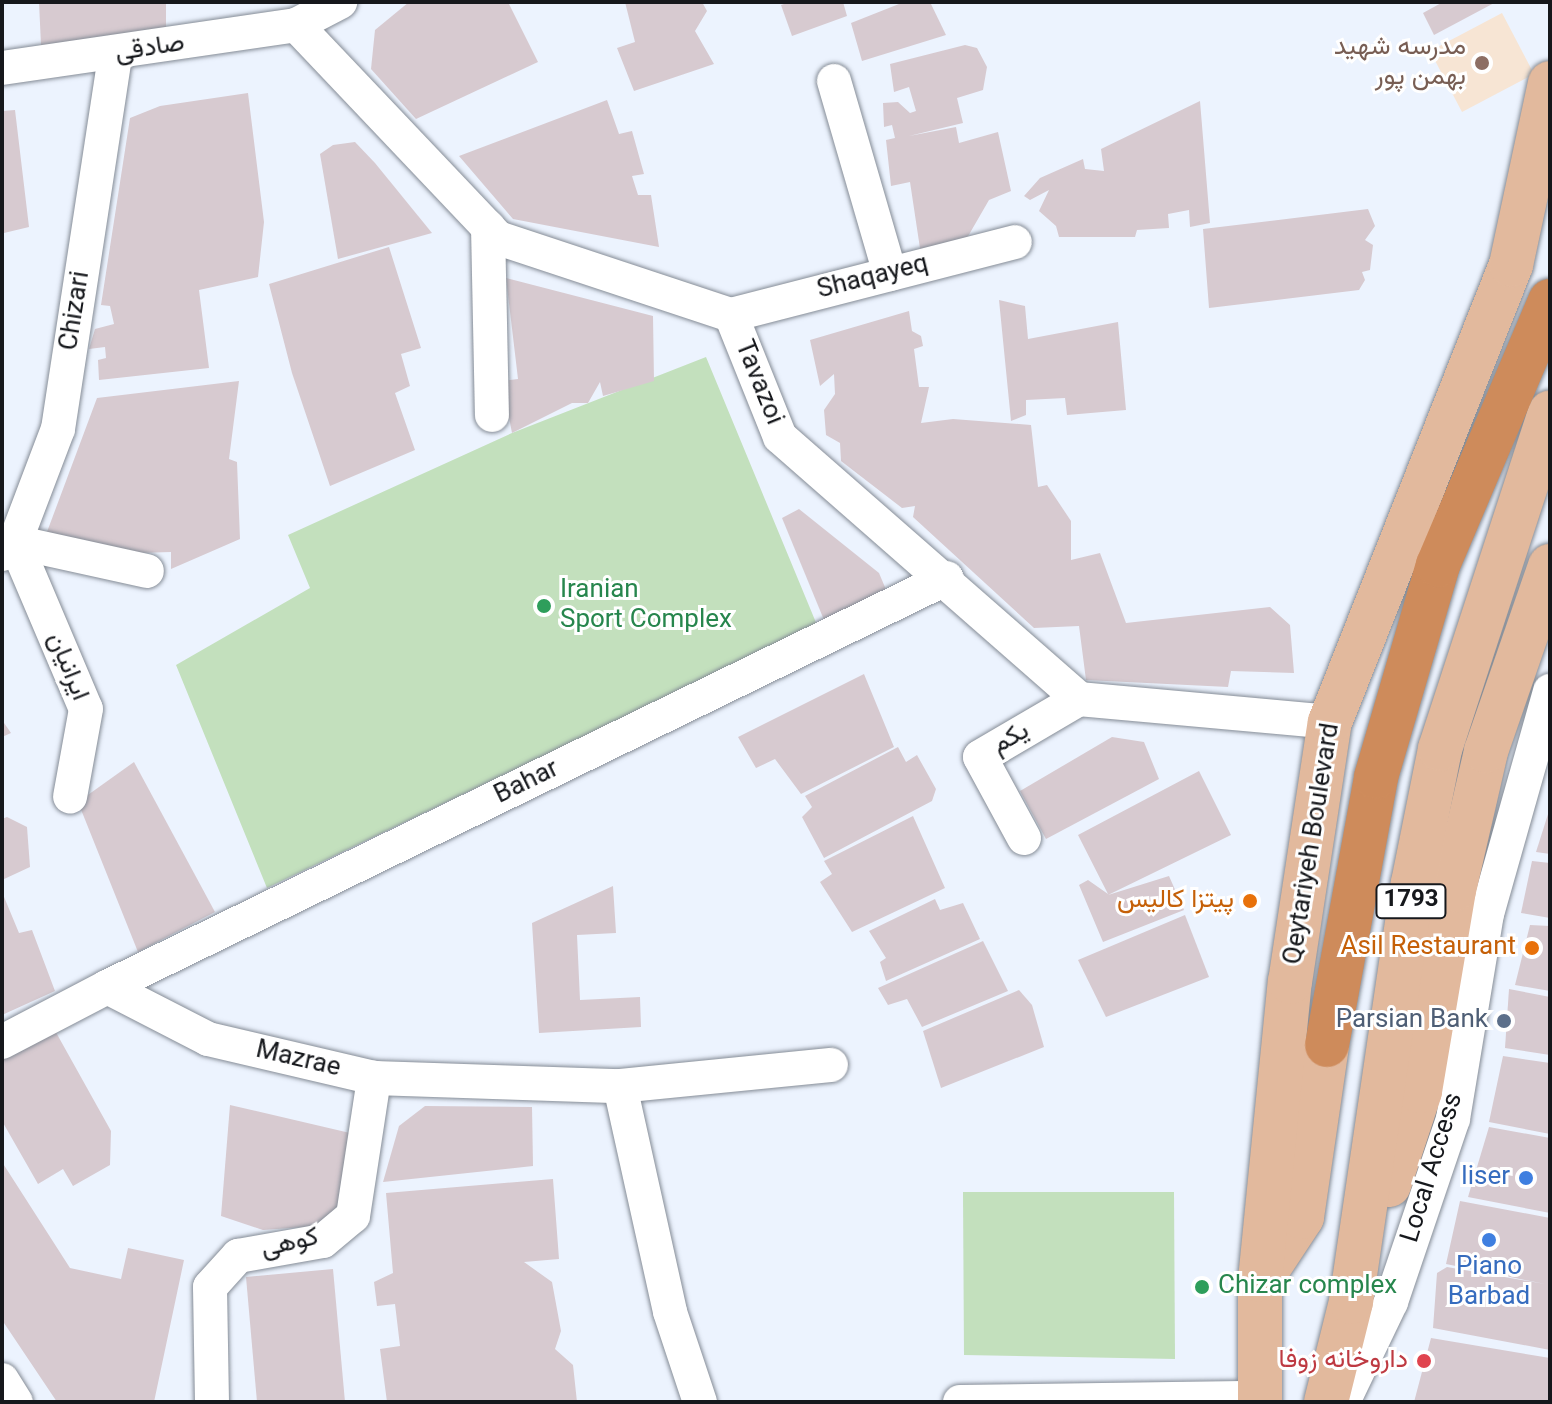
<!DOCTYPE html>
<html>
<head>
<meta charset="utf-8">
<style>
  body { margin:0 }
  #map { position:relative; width:1552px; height:1404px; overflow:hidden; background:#ecf3fe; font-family:Georgia,Vazirmatn,serif }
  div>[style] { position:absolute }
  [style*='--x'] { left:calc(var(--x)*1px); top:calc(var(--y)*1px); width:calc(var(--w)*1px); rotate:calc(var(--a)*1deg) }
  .education>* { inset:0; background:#f7e5d4 }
  .green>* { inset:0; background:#c3e0bd }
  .building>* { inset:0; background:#d7cad0 }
  .roads { filter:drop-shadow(0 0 2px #858c96) drop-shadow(0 0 2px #858c96) }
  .street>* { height:34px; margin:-17px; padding:0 17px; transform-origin:17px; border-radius:17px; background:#fff }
  .primary>* { height:44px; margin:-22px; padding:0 22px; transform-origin:22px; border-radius:22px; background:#e2b99d }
  .highway>* { height:44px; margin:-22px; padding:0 22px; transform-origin:22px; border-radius:22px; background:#ce8b5b }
  .dots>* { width:22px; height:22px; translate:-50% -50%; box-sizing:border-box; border:4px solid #fff; border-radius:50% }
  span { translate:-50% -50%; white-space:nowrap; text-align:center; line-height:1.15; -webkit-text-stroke:6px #fff; paint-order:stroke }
  .shield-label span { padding:2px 6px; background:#fff; border:2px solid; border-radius:6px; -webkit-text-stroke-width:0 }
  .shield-label { font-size:24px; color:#16181c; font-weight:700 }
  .education-label { font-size:26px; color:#785e54 }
  .right { translate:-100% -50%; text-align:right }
  .street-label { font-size:26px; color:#16181c }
  .leisure-label { font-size:26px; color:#27864d }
  .left { translate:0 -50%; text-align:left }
  .food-label { font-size:26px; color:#c56008 }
  .service-label { font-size:26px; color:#4e5e75 }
  .shop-label { font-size:26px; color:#366cbe }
  .health-label { font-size:26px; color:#be3a42 }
  .frame { position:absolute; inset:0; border:4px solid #16181c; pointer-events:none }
</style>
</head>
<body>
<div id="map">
  <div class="education">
    <i style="clip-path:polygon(1502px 13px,1534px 74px,1462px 112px,1430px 51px)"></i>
  </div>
  <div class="green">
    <i style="clip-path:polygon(706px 357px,817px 625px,267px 888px,176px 665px,310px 588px,288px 535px,512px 433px)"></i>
    <i style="clip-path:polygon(963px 1192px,1174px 1192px,1175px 1359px,964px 1355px)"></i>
  </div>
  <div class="building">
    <i style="clip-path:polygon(39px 2px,166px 2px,166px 39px,41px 45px)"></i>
    <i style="clip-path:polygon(409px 2px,508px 2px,538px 62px,416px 119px,371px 69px,375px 30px)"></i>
    <i style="clip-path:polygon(625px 2px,702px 2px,707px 11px,695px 31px,714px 64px,634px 91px,617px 48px,635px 42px)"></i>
    <i style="clip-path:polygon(790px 2px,843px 2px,847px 16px,792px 36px,781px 5px)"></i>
    <i style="clip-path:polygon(904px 2px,930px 2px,946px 35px,862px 61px,851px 23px)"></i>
    <i style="clip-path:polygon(1443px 2px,1496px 2px,1434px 35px,1423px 13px)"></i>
    <i style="clip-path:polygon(965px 45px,977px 48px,987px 67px,983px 90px,957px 98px,963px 123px,909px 136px,956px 127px,959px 143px,998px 132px,1011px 191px,989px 200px,963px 245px,921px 255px,910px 182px,891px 186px,886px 140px,895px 138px,892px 125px,884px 127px,883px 103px,898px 102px,910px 113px,916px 111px,909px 87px,894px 92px,890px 64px)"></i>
    <i style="clip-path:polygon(248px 93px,264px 222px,258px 277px,199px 290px,209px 368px,99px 380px,98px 360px,106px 358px,105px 347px,89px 349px,95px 329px,114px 324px,110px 306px,101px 305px,130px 118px,160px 106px)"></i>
    <i style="clip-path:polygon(607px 100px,619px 134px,632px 131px,644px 174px,632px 176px,638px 195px,651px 195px,659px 247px,513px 219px,459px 156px)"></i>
    <i style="clip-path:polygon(1200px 101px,1210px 223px,1190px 227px,1189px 210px,1168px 214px,1169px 228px,1137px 230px,1135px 237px,1059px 237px,1056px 226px,1039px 211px,1049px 190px,1030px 200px,1024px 196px,1040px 178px,1083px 159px,1085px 169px,1104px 171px,1101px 149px)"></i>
    <i style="clip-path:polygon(15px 110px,29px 227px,4px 233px,2px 286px,2px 111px)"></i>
    <i style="clip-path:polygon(355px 142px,375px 163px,432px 233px,338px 259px,320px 154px,333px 145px)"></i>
    <i style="clip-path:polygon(1368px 209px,1375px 226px,1365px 240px,1373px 245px,1370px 270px,1362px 272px,1365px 280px,1359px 290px,1209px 308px,1203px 229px)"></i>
    <i style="clip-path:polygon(389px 247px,421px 348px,401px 354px,410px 386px,395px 393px,415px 450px,330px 486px,292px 373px,269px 284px)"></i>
    <i style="clip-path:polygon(506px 278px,653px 316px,654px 381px,603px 396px,600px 382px,588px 403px,572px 403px,512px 433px,502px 381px,518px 379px)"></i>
    <i style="clip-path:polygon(999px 300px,1025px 306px,1028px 339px,1118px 322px,1126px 410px,1067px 415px,1065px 398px,1026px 400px,1026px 415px,1011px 421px)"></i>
    <i style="clip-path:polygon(909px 311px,912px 331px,921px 336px,923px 346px,914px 349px,919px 387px,929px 387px,921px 423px,953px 419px,1031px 425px,1038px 487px,1047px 485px,1071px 521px,1071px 560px,1100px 553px,1126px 623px,1270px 607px,1290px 625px,1294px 673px,1231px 671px,1228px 687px,1086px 680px,1079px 626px,1034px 628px,913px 517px,915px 506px,902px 508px,841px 461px,840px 443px,826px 435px,824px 410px,835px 394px,834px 374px,820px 386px,810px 340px)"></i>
    <i style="clip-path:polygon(239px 381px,229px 459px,237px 462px,240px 539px,171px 569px,171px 552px,38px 556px,97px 398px)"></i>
    <i style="clip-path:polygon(799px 509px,879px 573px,887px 592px,824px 620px,782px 518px)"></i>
    <i style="clip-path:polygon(864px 674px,894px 747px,801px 794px,775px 759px,756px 768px,738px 737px)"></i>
    <i style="clip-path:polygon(2px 720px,11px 733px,2px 737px)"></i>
    <i style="clip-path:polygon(1112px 737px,1144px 742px,1159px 779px,1046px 839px,1020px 791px)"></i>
    <i style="clip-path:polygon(898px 747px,906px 762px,917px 755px,936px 789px,932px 801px,824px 858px,802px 817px,812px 807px,805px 796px)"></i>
    <i style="clip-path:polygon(134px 762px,215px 912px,138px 952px,78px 802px)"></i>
    <i style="clip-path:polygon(1199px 771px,1231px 835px,1108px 895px,1169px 876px,1184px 910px,1103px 942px,1079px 885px,1088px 880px,1108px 894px,1078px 835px)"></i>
    <i style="clip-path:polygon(1549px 811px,1550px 854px,1536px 852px)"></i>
    <i style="clip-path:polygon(913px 816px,945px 888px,852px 932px,820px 882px,832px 874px,824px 861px)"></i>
    <i style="clip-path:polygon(7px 817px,27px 827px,30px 867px,2px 880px,2px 819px)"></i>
    <i style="clip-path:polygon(1532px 861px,1550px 863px,1550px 918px,1521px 913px)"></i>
    <i style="clip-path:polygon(613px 886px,616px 933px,577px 935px,580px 1000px,640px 997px,641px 1027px,539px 1033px,532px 923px)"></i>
    <i style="clip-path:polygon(2px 892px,19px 933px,32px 930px,55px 991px,2px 1015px)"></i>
    <i style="clip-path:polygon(935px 899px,940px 910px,963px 903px,980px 939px,886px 981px,880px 962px,886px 958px,869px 931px)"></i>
    <i style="clip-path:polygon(1185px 915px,1209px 977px,1106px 1017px,1078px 960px)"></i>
    <i style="clip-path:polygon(1530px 925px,1550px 926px,1550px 991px,1515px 985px)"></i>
    <i style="clip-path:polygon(983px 941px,1008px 991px,922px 1027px,907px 999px,888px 1005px,878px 988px)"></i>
    <i style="clip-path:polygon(1509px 989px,1550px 997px,1550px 1055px,1505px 1048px)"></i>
    <i style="clip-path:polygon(1019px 990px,1032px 1005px,1044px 1047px,941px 1088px,923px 1031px)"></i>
    <i style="clip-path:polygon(53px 1027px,111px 1131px,110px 1165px,73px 1186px,63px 1169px,38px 1184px,2px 1121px,2px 1056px)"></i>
    <i style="clip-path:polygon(1503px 1056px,1550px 1063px,1550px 1134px,1489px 1122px)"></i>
    <i style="clip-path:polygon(230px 1105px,350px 1133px,339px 1205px,318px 1226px,263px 1230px,221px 1216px)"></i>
    <i style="clip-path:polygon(425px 1106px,532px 1107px,533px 1166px,383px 1182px,399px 1126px)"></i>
    <i style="clip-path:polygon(1489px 1127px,1550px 1138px,1550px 1213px,1468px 1197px)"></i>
    <i style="clip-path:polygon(2px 1162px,70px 1268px,121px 1279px,128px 1248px,184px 1260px,154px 1402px,57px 1402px,2px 1320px)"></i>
    <i style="clip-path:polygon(553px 1179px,559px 1259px,524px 1262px,552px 1282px,561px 1331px,555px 1349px,573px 1365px,577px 1402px,387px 1402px,380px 1349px,400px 1346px,395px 1304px,377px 1306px,374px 1282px,393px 1273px,386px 1193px)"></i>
    <i style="clip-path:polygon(1460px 1201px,1550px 1218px,1550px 1350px,1433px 1328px,1437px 1273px,1447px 1267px,1545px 1284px,1446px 1264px)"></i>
    <i style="clip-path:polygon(333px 1269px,345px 1402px,257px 1402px,246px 1277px)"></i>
    <i style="clip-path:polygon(1431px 1338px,1550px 1358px,1550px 1402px,1414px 1402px)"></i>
  </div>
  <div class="roads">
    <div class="street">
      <i style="--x:296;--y:25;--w:294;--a:46.5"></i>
      <i style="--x:498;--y:238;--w:245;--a:18.3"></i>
      <i style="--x:731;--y:315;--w:131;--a:68.1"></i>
      <i style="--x:780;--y:437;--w:398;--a:41.2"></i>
      <i style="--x:1079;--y:699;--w:252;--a:5.2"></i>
      <i style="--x:2;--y:68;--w:297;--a:-8.3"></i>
      <i style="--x:296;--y:25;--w:50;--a:-27.6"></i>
      <i style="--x:834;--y:81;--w:201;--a:73.8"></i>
      <i style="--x:488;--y:227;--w:188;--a:88.8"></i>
      <i style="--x:731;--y:315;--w:293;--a:-14.4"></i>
      <i style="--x:15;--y:542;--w:181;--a:67"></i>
      <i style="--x:86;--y:709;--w:89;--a:100.3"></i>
      <i style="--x:15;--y:542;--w:135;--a:12.4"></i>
      <i style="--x:2;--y:554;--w:18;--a:-43"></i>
      <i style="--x:15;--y:542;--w:121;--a:-69.2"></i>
      <i style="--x:58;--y:429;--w:378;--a:-81.3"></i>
      <i style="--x:1024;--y:838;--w:92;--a:-118.5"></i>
      <i style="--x:980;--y:757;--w:115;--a:-30.4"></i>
      <i style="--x:107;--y:987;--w:934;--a:-25.96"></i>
      <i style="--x:2;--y:1042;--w:119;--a:-27.6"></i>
      <i style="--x:107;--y:987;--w:114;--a:27.2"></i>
      <i style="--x:208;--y:1039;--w:171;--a:13.2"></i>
      <i style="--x:374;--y:1078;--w:246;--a:1.9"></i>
      <i style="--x:620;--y:1086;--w:231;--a:77.5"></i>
      <i style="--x:670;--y:1312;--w:95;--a:71.6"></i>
      <i style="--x:620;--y:1086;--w:212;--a:-5.7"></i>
      <i style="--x:2;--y:1380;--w:26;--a:58"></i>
      <i style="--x:212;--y:1402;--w:115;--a:-91"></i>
      <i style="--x:210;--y:1287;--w:42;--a:-47.9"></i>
      <i style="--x:238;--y:1256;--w:86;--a:-10"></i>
      <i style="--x:323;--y:1241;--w:39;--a:-40"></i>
      <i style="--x:353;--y:1216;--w:140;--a:-81.3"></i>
      <i style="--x:960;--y:1402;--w:301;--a:-0.8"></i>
      <i style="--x:1343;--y:1402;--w:111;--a:-64.4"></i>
      <i style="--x:1391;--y:1302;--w:193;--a:-71.3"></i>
      <i style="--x:1453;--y:1119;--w:208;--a:-80.6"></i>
      <i style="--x:1487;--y:914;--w:232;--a:-74.2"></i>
    </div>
    <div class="primary">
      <i style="--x:1389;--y:1185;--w:99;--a:-71.7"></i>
      <i style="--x:1420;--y:1091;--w:204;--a:-80.4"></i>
      <i style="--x:1454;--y:890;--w:143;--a:-77"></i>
      <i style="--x:1486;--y:751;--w:196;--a:-70.9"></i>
      <i style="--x:1265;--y:1273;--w:67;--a:-56.5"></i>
      <i style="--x:1302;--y:1217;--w:174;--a:-81.7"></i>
      <i style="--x:1260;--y:1402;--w:122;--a:-90"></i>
      <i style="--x:1260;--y:1280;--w:300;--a:-84.3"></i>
      <i style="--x:1290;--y:982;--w:263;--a:-81.3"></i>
      <i style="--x:1330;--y:722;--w:492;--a:-68.4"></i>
      <i style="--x:1511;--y:265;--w:186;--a:-77.9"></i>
      <i style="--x:1326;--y:1402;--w:103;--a:-76"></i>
      <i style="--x:1351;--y:1302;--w:424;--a:-81.6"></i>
      <i style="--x:1413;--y:883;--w:137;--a:-78.6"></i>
      <i style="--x:1440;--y:749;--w:354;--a:-71.9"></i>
    </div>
    <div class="highway">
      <i style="--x:1327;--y:1045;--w:272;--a:-79.6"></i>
      <i style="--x:1376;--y:777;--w:221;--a:-73.7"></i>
      <i style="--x:1438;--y:565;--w:287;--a:-67"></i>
    </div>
  </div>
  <div class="dots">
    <i style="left:1482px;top:63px;background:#8d6e63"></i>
    <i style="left:544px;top:606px;background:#2e9e5b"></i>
    <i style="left:1250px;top:901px;background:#e8710a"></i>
    <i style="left:1532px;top:948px;background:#e8710a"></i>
    <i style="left:1504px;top:1021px;background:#5c6f8a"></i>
    <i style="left:1526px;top:1178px;background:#3f7fe0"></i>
    <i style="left:1489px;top:1240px;background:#3f7fe0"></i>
    <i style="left:1202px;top:1287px;background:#2e9e5b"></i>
    <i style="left:1424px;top:1361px;background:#e0444e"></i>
  </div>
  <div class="shield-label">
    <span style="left:1411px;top:901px">1793</span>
  </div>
  <div class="education-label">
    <span class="right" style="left:1466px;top:63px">مدرسه شهید<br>بهمن پور</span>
  </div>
  <div class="street-label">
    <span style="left:150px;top:49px;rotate:-9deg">صادقی</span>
    <span style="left:873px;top:278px;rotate:-14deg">Shaqayeq</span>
    <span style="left:76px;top:311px;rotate:-81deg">Chizari</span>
    <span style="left:758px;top:383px;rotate:68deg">Tavazoi</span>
    <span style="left:67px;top:667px;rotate:68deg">ایرانیان</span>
    <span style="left:1011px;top:739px;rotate:-30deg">یکم</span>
    <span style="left:527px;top:783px;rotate:-26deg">Bahar</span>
    <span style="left:1313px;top:844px;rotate:-81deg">Qeytariyeh Boulevard</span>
    <span style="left:298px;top:1060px;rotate:13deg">Mazrae</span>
    <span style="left:1433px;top:1168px;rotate:-73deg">Local Access</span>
    <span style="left:290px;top:1244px;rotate:-13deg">کوهی</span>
  </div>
  <div class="leisure-label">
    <span class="left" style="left:560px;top:606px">Iranian<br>Sport Complex</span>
    <span class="left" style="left:1218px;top:1287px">Chizar complex</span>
  </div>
  <div class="food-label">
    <span class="right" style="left:1234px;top:901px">پیتزا کالیس</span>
    <span class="right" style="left:1516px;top:948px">Asil Restaurant</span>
  </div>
  <div class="service-label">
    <span class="right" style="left:1488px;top:1021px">Parsian Bank</span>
  </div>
  <div class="shop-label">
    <span class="right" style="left:1510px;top:1178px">liser</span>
    <span style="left:1489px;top:1283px">Piano<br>Barbad</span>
  </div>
  <div class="health-label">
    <span class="right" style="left:1408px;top:1361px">داروخانه زوفا</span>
  </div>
  <div class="frame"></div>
</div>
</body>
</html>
